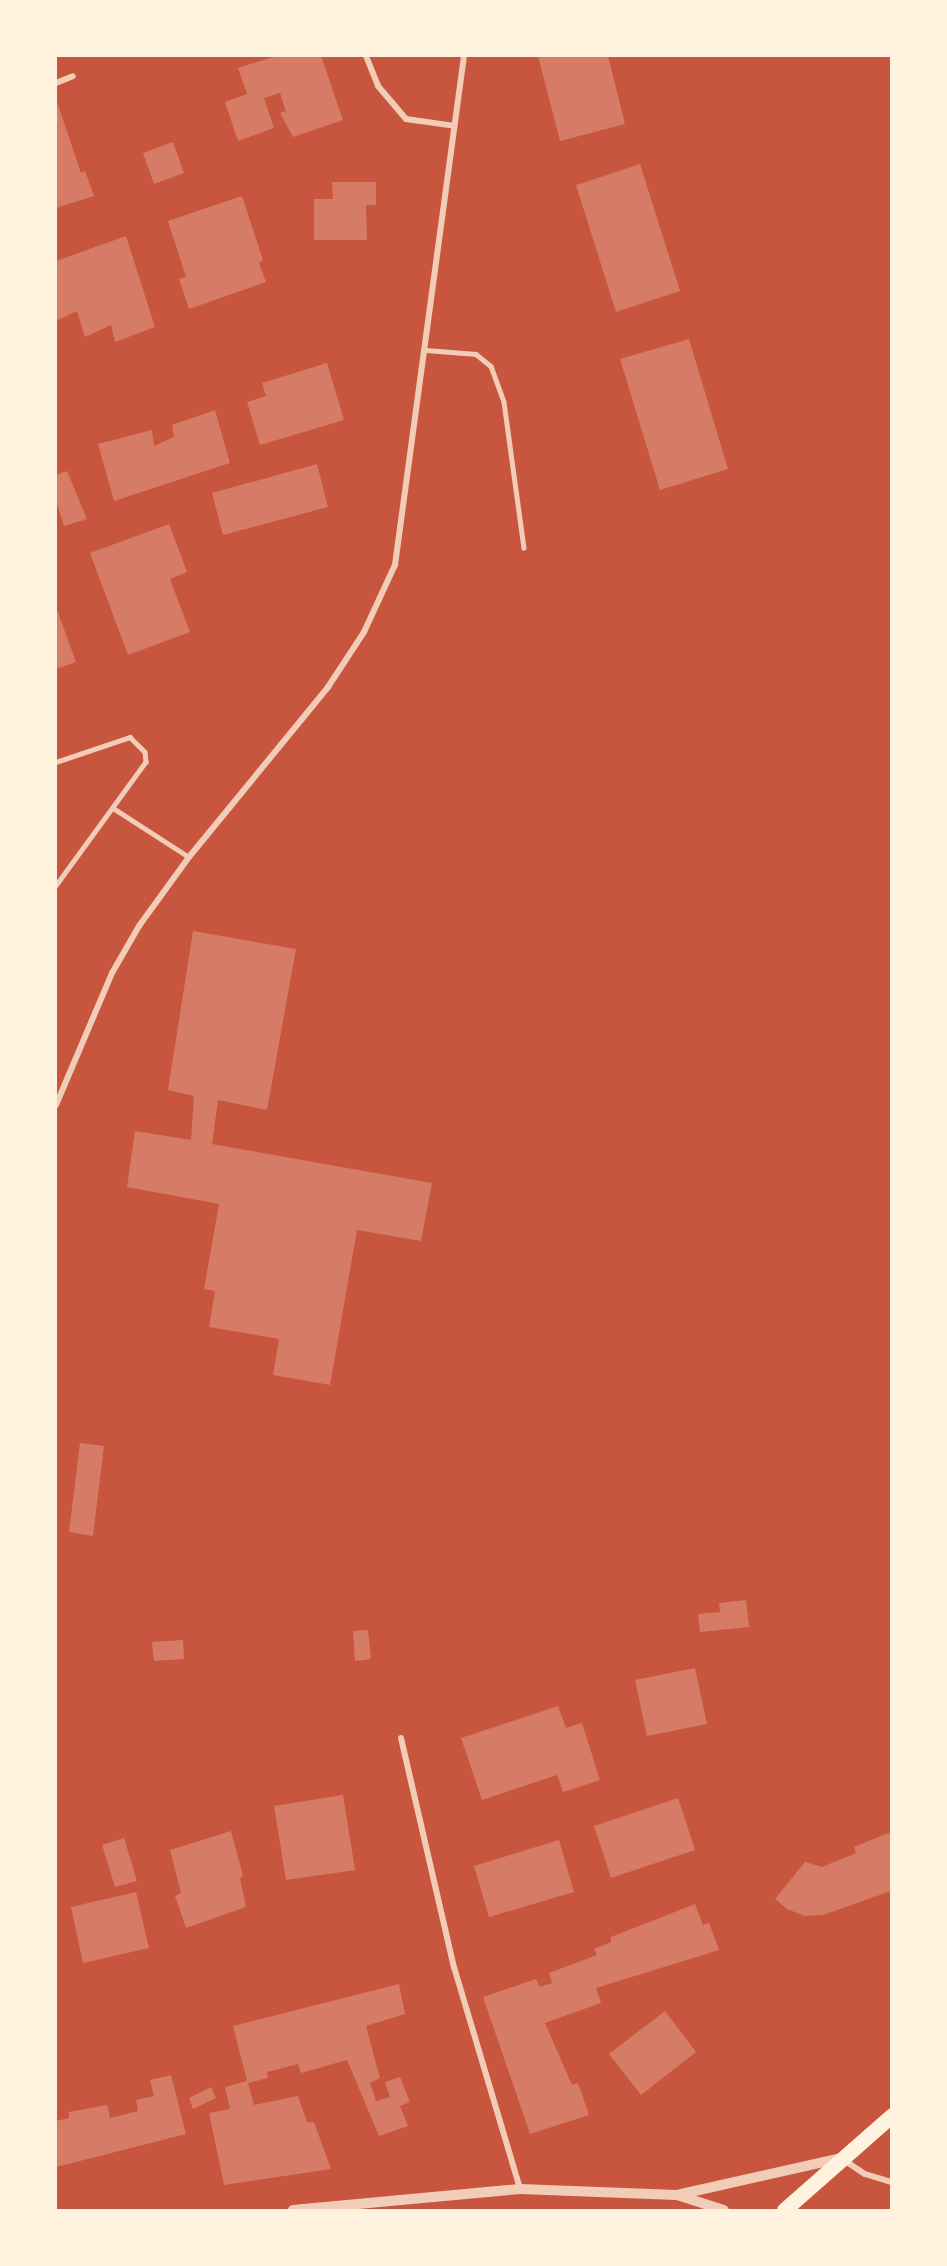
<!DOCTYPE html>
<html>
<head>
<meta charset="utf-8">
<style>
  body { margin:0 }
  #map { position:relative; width:947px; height:2266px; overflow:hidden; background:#c8553d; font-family:"Archivo Narrow",sans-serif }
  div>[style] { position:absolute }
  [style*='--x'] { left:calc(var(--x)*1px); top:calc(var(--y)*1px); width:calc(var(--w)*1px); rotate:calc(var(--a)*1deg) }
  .building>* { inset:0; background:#d67c66 }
  .service>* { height:4.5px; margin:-2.25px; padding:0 2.25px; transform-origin:2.25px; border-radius:2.25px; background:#f1ccb7 }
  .minor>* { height:6px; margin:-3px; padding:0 3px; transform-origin:3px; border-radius:3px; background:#f1ccb7 }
  .tertiary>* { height:10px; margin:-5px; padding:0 5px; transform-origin:5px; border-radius:5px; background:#f1ccb7 }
  .primary>* { height:15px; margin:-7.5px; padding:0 7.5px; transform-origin:7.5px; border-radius:7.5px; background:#fff3e0 }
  span { translate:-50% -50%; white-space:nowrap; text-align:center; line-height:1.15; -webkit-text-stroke:6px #fff3e0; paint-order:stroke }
  .frame { position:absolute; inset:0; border:57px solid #fff3e0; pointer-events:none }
</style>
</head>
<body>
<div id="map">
  <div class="building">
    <i style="clip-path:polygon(276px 56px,321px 56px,343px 120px,293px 137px,280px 113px,286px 111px,280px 93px,264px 98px,274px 128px,238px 141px,225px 102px,247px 94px,238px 68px)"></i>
    <i style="clip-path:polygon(538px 56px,608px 56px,625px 124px,560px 141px)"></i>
    <i style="clip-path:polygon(56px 99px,81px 173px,85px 171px,94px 196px,56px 208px)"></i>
    <i style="clip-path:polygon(173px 142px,184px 173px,154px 184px,143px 153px)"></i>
    <i style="clip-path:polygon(640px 164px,680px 291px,616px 312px,576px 185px)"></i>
    <i style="clip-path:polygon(332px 182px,376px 182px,376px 205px,366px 205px,367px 240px,314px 240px,314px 199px,333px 199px)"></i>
    <i style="clip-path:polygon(242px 196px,263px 260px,259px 263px,266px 282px,189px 309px,179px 279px,186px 277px,168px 221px)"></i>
    <i style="clip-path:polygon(126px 236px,155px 327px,115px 342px,111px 325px,85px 337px,77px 311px,56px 321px,56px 261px)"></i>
    <i style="clip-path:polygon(689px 339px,728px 469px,660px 490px,620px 359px)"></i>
    <i style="clip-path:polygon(327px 363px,344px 420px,260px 445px,247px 402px,266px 396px,262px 383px)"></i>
    <i style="clip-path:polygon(215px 410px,230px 463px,114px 501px,98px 444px,152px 430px,154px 446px,174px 437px,172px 425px)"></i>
    <i style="clip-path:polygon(317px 464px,328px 507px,223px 535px,212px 493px)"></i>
    <i style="clip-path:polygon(67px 471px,87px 519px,64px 526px,56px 501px,56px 475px)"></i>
    <i style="clip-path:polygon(169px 524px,187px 572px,170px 579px,190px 632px,128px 655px,90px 553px)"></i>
    <i style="clip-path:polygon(56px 607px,76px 662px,56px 669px)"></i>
    <i style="clip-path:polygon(193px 931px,296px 949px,267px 1110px,218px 1100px,212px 1144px,432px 1183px,421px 1241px,357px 1230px,330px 1385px,273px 1375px,279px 1339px,209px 1327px,215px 1291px,204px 1289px,219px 1204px,127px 1187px,135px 1131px,191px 1140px,194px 1096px,168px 1090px)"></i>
    <i style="clip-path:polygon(80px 1443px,104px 1446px,93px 1536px,69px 1532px)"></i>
    <i style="clip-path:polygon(746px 1600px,749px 1627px,700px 1632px,698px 1614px,720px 1612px,719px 1603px)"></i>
    <i style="clip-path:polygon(368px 1630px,371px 1659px,355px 1661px,353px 1631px)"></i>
    <i style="clip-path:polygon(183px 1640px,184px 1659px,154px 1661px,152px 1642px)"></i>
    <i style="clip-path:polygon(695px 1668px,707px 1724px,647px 1736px,635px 1680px)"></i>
    <i style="clip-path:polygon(558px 1706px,566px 1728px,582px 1723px,600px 1780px,563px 1792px,557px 1775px,482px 1800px,461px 1738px)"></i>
    <i style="clip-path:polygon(343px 1795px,355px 1870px,286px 1880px,274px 1806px)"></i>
    <i style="clip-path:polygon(678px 1798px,695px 1850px,611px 1878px,594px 1826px)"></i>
    <i style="clip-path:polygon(231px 1831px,243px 1876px,240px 1878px,246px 1907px,186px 1928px,175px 1896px,181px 1893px,170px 1850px)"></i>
    <i style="clip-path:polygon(891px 1832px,891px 1891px,823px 1915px,805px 1916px,787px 1909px,775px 1899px,805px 1862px,822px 1867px,856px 1853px,854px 1847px)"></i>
    <i style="clip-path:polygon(124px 1838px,137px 1881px,115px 1887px,102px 1845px)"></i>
    <i style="clip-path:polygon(559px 1840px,574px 1892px,489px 1917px,474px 1866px)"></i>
    <i style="clip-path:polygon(136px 1892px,149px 1948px,83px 1963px,71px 1907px)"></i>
    <i style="clip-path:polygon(695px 1904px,703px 1925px,709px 1923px,719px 1950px,596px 1988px,601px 2003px,545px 2023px,572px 2085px,578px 2083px,589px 2115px,530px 2134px,483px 1997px,536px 1979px,540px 1987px,552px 1983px,549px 1973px,597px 1955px,594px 1949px,611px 1942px,611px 1937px)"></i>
    <i style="clip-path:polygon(399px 1984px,405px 2014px,366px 2026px,380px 2078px,370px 2083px,376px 2101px,390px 2097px,385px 2082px,400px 2077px,410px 2102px,400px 2106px,408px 2126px,379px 2136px,347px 2060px,301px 2073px,298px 2064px,267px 2072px,268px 2078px,248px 2083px,254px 2105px,298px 2096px,307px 2122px,314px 2122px,331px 2169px,224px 2185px,209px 2113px,230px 2109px,225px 2087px,247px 2081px,233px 2026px)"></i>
    <i style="clip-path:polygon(665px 2011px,696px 2052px,641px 2095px,609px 2054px)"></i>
    <i style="clip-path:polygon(171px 2075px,186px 2134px,56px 2167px,56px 2121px,69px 2118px,69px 2112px,107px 2105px,110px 2118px,138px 2111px,136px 2100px,154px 2096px,150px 2080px)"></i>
    <i style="clip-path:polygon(211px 2087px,216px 2098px,193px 2109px,189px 2098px)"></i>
  </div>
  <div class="service">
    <i style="--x:426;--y:350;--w:50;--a:4.6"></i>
    <i style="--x:476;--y:354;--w:19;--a:39"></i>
    <i style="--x:491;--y:366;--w:38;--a:70"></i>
    <i style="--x:504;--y:402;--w:147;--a:82.2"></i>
    <i style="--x:56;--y:762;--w:78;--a:-18.7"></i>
    <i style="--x:130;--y:737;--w:21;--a:45"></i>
    <i style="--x:145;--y:752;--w:10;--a:84"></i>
    <i style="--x:146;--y:762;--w:153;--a:126"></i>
    <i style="--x:113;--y:808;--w:90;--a:32.8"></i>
  </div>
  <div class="minor">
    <i style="--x:366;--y:56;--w:32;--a:68"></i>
    <i style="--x:378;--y:86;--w:43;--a:49.7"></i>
    <i style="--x:406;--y:119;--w:49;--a:8.1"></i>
    <i style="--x:56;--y:83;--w:18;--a:-22"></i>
    <i style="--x:56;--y:1105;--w:143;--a:-67"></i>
    <i style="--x:112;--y:973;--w:54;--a:-60.1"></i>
    <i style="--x:139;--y:926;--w:85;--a:-54.1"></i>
    <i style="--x:189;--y:857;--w:220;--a:-50.7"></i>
    <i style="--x:328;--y:687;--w:66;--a:-56.8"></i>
    <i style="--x:364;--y:632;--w:74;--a:-65.2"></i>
    <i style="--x:395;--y:565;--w:514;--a:-82.28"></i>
    <i style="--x:401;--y:1738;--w:235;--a:77"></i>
    <i style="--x:454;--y:1967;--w:232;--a:73.4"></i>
    <i style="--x:844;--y:2160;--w:25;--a:34"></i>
    <i style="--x:865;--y:2174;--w:28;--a:17"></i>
  </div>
  <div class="tertiary">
    <i style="--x:677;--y:2195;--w:168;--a:-12.7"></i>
    <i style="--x:293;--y:2210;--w:228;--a:-5.3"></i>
    <i style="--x:520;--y:2189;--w:157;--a:2.2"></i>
    <i style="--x:677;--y:2195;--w:49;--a:17.7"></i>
  </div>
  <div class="primary">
    <i style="--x:784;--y:2210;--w:144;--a:-41.3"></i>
  </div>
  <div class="frame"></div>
</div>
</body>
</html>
